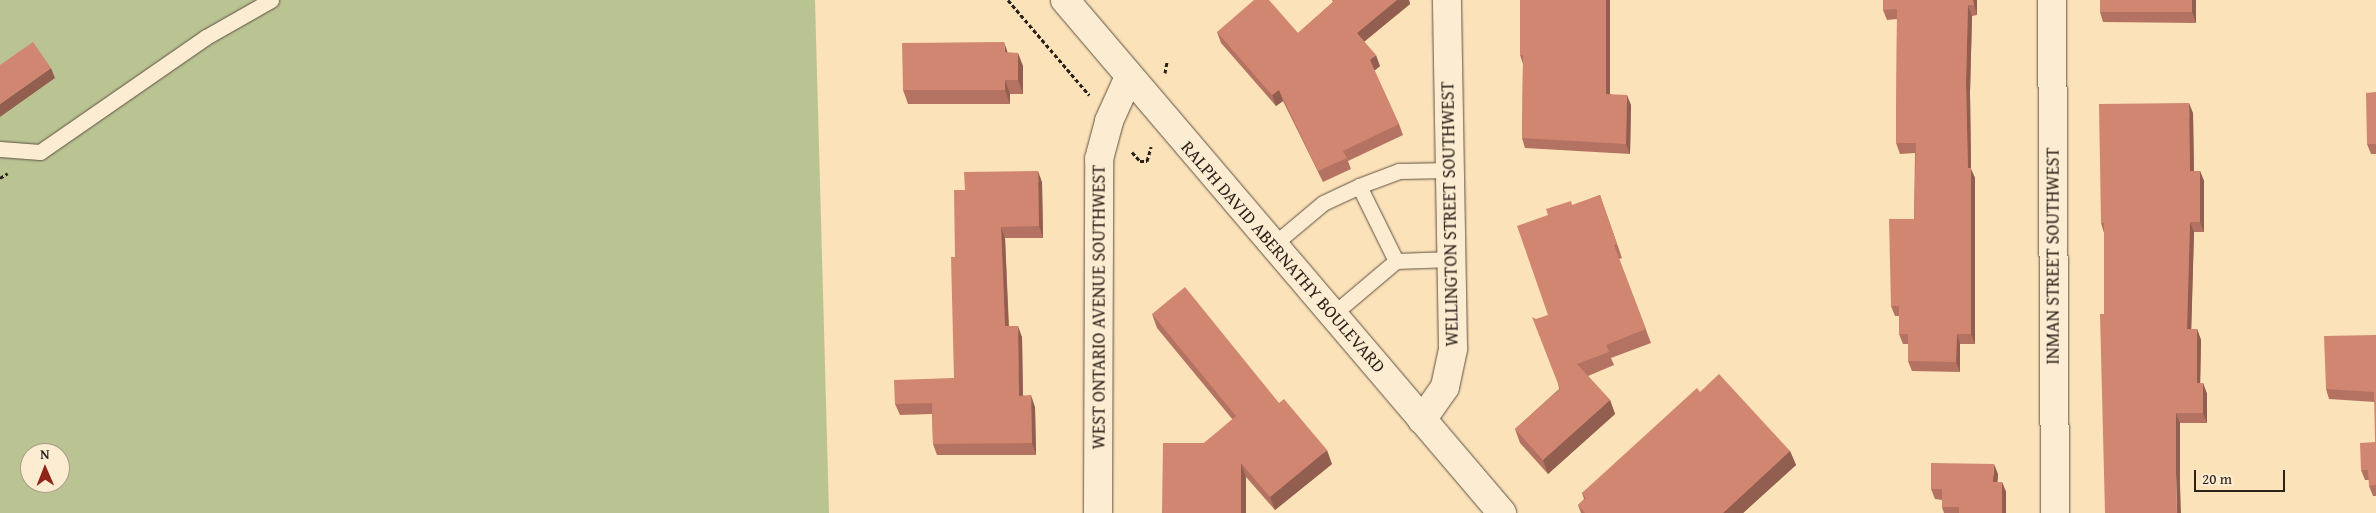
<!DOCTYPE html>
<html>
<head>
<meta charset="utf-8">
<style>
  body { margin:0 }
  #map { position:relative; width:2376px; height:513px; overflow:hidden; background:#fbe2b9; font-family:"Gentium Book Plus",serif }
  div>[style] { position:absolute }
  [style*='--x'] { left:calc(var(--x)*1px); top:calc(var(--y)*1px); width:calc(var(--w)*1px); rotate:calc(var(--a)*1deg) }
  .green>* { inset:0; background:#bac493 }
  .path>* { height:3px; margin-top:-1.5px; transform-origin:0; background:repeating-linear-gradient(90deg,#2b211a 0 4px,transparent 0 6.5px) }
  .roads { filter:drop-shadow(0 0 1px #5f5142) drop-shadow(0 0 1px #5f5142) }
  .lane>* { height:15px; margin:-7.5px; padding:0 7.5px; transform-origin:7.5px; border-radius:7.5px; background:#fcecd2 }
  .street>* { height:28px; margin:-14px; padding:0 14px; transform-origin:14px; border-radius:14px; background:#fcecd2 }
  .secondary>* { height:28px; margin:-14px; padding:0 14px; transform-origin:14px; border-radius:14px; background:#fcecd2 }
  .wall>* { inset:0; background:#b47362 }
  .shaded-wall>* { inset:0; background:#925e50 }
  .building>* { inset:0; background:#d18672 }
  span { translate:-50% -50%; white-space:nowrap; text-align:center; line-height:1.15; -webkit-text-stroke:5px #fcecd2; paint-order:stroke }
  .street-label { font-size:18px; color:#2b211a }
  .north { position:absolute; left:20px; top:443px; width:50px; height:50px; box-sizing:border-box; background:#fcecd2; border:1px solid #a89b88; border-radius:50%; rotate:359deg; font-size:14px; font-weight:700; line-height:20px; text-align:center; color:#2b211a }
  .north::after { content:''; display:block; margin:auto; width:18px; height:22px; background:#8f2418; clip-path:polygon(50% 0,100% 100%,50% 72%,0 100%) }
  .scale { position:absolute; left:2194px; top:470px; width:91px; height:22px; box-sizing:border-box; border:2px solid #2b211a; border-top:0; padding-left:6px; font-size:15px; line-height:18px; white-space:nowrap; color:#2b211a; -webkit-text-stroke:4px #fcecd2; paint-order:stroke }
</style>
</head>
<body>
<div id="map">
  <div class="green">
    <i style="clip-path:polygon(evenodd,0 0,815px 0,829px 513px,0 513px,0 0,30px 453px,60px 453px,60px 483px,30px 483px,30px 453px)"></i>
  </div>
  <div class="path">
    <i style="--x:1008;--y:0;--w:125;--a:49.5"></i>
    <i style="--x:1165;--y:73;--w:11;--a:-80"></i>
    <i style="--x:1132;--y:152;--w:12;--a:48"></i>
    <i style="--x:1140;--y:161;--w:7;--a:0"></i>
    <i style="--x:1147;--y:161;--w:15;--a:-74"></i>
    <i style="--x:0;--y:178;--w:9;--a:-32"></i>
  </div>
  <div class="roads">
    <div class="lane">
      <i style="--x:0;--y:149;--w:40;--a:4.3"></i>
      <i style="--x:40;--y:152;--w:202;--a:-34.7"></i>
      <i style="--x:206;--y:37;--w:75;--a:-29.6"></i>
      <i style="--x:1359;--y:186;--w:84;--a:63.7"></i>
      <i style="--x:1273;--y:245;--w:65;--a:-40"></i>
      <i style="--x:1323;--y:203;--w:40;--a:-25"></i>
      <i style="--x:1359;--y:186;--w:43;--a:-20.6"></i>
      <i style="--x:1399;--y:171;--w:51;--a:-1.1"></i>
      <i style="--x:1332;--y:315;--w:84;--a:-40.2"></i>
      <i style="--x:1396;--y:261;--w:56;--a:-2"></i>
    </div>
    <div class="street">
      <i style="--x:2052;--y:0;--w:513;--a:89.66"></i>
      <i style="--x:1422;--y:420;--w:40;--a:-55.1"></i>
      <i style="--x:1445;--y:387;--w:40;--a:-78"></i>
      <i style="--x:1453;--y:348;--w:348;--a:-91"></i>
      <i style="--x:1098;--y:513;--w:354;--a:-89.8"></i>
      <i style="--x:1099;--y:159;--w:39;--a:-75"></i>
      <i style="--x:1109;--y:121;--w:48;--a:-65.6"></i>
    </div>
    <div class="secondary">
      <i style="--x:1065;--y:0;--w:674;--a:49.57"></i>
    </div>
  </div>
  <div class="wall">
    <i style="clip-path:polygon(1332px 0,1409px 0,1410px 4px,1364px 42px,1380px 66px,1374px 71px,1399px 124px,1403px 135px,1348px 161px,1351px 169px,1323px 182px,1283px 101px,1276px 106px,1221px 43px,1217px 32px,1298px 33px,1333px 2px)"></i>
    <i style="clip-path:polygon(1520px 0,1610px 94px,1631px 105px,1630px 154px,1525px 148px,1522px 138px,1523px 64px,1520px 55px)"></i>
    <i style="clip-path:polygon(1883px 0,1977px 0,1977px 15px,1972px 16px,1970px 92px,1971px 169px,1975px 178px,1975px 344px,1960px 344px,1960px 372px,1912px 371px,1908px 361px,1908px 344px,1903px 344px,1899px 334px,1899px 316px,1895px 316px,1891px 306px,1914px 219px,1915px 153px,1900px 154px,1896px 143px,1897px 19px,1887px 20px,1883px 10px)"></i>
    <i style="clip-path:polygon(2196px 0,2196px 23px,2103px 22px,2100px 12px)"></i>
    <i style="clip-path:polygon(1008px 53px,1023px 66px,1023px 94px,1010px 94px,1010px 104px,908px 104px,903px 90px)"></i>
    <i style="clip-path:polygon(2376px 92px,2376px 154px,2371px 154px,2367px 144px)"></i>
    <i style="clip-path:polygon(2193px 113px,2194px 171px,2200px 171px,2204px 181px,2204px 232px,2194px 232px,2191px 329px,2197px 329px,2201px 340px,2200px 383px,2203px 383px,2207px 394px,2207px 423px,2180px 423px,2180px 484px,2101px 223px)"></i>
    <i style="clip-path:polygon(1042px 182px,1043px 238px,1005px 238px,1009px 326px,1022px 337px,1023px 395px,1035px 407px,1036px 455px,937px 455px,933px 444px,932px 414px,900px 415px,895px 404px,954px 378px,965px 190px)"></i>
    <i style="clip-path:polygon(1600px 195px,1622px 258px,1619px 259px,1651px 343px,1611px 358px,1614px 365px,1588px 376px,1610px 400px,1615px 414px,1548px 474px,1520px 443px,1515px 429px,1559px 389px,1548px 315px,1548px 215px)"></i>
    <i style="clip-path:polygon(1152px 314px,1279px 403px,1332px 464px,1275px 510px,1246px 477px,1246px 513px,1204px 443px,1233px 420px,1157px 328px)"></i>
    <i style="clip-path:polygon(2376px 335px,2376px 496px,2373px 496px,2369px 486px,2369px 480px,2365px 480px,2361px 470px,2375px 442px,2375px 402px,2329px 399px,2326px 389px)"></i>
    <i style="clip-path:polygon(1700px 392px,1790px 451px,1796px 465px,1743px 513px,1581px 513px,1578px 505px,1584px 499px,1582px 493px)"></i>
    <i style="clip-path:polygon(1998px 474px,1997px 482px,2002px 482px,2006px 492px,2006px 513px,1944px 513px,1942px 507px,1942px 500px,1935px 499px,1931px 489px)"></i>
  </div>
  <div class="shaded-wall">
    <i style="clip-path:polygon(1397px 0,1409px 0,1410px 4px,1361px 44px,1357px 33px)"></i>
    <i style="clip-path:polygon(1606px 0,1610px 0,1610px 105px,1606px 94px)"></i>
    <i style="clip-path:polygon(1973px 0,1977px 0,1977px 15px,1974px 5px)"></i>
    <i style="clip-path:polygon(2192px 0,2196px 0,2196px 23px,2192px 12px)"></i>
    <i style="clip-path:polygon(1968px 5px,1972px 16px,1970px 92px,1971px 169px,1975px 178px,1975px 344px,1971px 334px,1966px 82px)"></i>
    <i style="clip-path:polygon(1004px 42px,1009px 56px,1005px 52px)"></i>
    <i style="clip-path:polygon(1018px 53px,1023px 66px,1023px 94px,1018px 80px)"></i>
    <i style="clip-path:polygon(1376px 55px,1380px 66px,1374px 71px,1370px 60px)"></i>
    <i style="clip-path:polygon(51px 68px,55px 78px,0 117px,0 104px)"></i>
    <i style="clip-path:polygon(1005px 80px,1010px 94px,1010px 104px,1005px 90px)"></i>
    <i style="clip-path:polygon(1279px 90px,1283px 101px,1276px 106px,1272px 95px)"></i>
    <i style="clip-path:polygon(1627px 95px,1631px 105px,1630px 154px,1626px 144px)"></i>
    <i style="clip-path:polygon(2189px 103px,2193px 113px,2194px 181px,2190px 171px)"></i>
    <i style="clip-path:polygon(1038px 171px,1042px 182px,1043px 238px,1039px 226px)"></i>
    <i style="clip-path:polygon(2200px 171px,2204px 181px,2204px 232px,2200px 222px)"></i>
    <i style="clip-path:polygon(2190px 222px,2194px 232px,2191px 340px,2187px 329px)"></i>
    <i style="clip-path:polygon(1001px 227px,1005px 238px,1009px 337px,1005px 326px)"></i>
    <i style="clip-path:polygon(1018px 326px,1022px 337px,1023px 407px,1019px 396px)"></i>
    <i style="clip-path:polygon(2197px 329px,2201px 340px,2200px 394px,2197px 383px)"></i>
    <i style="clip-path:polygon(1957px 334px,1960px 344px,1960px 372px,1956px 362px)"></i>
    <i style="clip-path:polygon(2203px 383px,2207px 394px,2207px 423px,2203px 413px)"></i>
    <i style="clip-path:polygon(1031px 395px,1035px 407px,1036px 455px,1032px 443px)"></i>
    <i style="clip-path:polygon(1610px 400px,1615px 414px,1548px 474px,1543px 460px)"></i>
    <i style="clip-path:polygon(2176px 413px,2180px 423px,2180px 484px,2181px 513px,2177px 513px,2176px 474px)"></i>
    <i style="clip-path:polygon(1327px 450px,1332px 464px,1275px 510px,1270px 497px)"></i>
    <i style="clip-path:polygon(1790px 451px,1796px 465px,1743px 513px,1723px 513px)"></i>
    <i style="clip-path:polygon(1241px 463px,1246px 477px,1246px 513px,1241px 513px)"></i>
    <i style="clip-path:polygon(1994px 464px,1998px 474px,1997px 493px,1993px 482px)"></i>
    <i style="clip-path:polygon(2002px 482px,2006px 492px,2006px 513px,2002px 513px)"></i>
  </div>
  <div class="building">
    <i style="clip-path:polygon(1254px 0,1269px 0,1298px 33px,1334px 1px,1333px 0,1397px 0,1357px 33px,1376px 55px,1370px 60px,1399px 124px,1343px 151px,1347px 158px,1318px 171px,1279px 90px,1272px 95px,1217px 32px)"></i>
    <i style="clip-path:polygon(1520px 0,1606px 0,1606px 94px,1627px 95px,1626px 144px,1522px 138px,1523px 55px,1520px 55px)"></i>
    <i style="clip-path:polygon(1883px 0,1973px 0,1974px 5px,1968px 5px,1966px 82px,1968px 168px,1971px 168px,1971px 334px,1957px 334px,1956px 362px,1908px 361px,1908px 334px,1899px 334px,1899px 306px,1891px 306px,1889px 219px,1914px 219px,1916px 143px,1896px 143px,1897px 9px,1883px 10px)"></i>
    <i style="clip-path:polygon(2100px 0,2192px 0,2192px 12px,2100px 12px)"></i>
    <i style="clip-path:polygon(33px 42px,51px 68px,0 104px,0 65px)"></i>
    <i style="clip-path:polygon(1004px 42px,1005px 52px,1018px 53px,1018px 80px,1005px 80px,1005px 90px,903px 90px,902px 43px)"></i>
    <i style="clip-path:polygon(2376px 92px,2376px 144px,2367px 144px,2366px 93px)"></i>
    <i style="clip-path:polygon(2189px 103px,2190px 171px,2200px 171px,2200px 222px,2190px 222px,2187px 329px,2197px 329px,2197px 383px,2203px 383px,2203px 413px,2176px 413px,2176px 474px,2177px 513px,2105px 513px,2100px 314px,2104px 314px,2104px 223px,2101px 223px,2099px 104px)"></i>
    <i style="clip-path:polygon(1038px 171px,1039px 226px,1001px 227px,1005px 326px,1018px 326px,1019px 396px,1031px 395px,1032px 443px,933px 444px,932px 403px,895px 404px,894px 380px,954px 378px,951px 257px,955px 257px,954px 190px,965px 190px,964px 172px)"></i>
    <i style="clip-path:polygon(1600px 195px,1617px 244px,1614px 245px,1646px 329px,1606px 345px,1609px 352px,1577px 364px,1610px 400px,1543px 460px,1515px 429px,1560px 389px,1532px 317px,1536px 319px,1548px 315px,1517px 226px,1548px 215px,1546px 209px,1571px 201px,1572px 205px)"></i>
    <i style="clip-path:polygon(1185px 287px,1279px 403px,1284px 399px,1327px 450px,1270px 497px,1241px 463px,1241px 513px,1162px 513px,1163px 443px,1204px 443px,1236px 416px,1152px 314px)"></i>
    <i style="clip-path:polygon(2376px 335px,2376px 485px,2369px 486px,2368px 470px,2361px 470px,2360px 443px,2375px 442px,2374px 392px,2326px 389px,2324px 336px)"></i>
    <i style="clip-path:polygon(1719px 374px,1790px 451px,1723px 513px,1585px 513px,1578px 505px,1586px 498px,1582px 493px,1697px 388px,1700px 392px)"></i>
    <i style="clip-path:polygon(1931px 463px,1994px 464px,1993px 482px,2002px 482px,2002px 513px,1959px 513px,1959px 507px,1942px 507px,1942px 489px,1931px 489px)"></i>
  </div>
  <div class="street-label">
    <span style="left:1450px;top:214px;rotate:-91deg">WELLINGTON STREET SOUTHWEST</span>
    <span style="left:2053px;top:256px;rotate:-90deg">INMAN STREET SOUTHWEST</span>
    <span style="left:1283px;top:257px;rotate:49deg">RALPH DAVID ABERNATHY BOULEVARD</span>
    <span style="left:1099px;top:307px;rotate:-90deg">WEST ONTARIO AVENUE SOUTHWEST</span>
  </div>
  <div class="north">N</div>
  <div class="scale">20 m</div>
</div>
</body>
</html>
